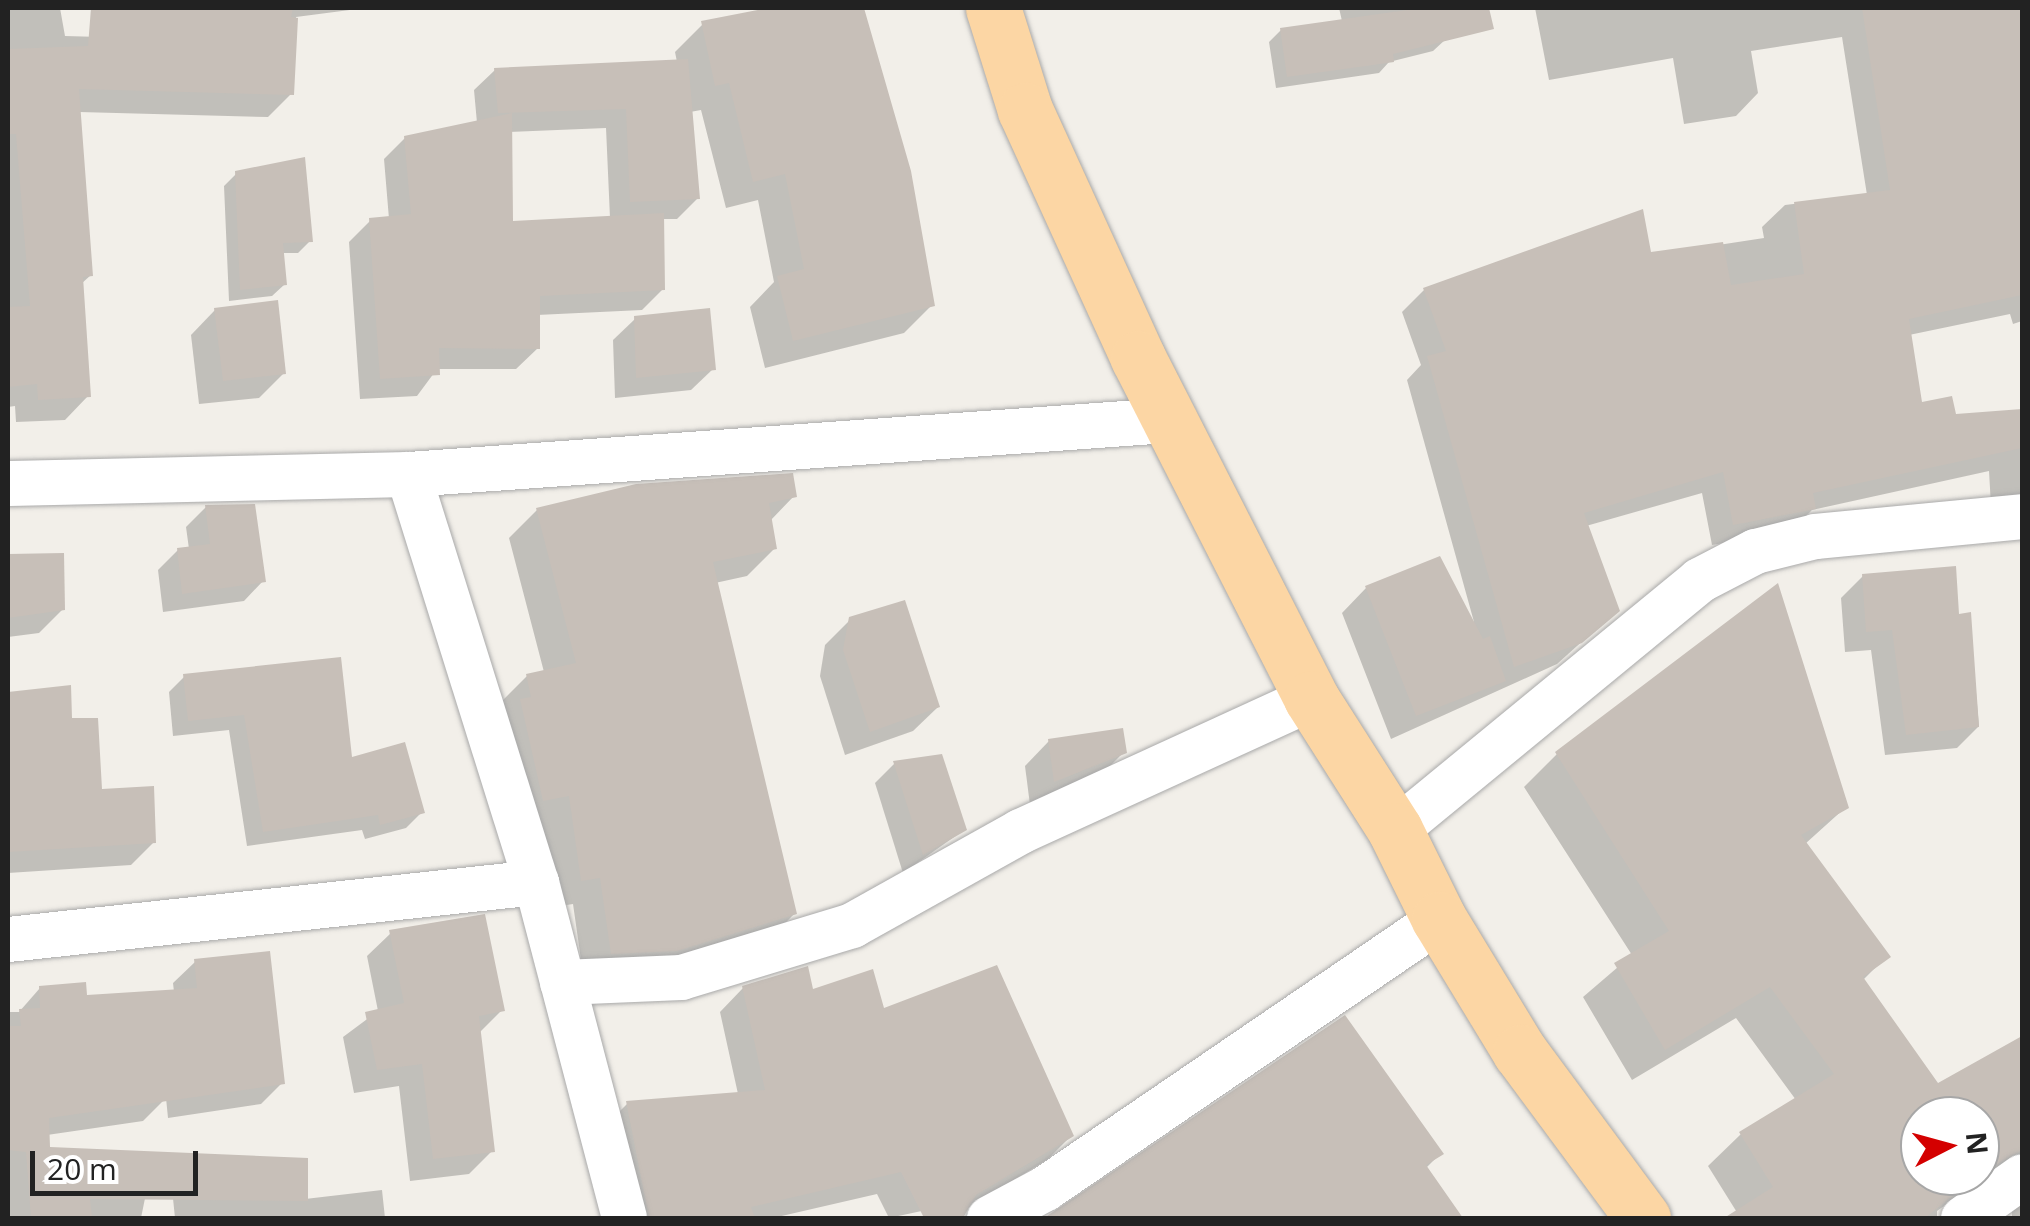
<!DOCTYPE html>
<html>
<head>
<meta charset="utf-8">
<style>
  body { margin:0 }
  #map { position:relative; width:2030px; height:1226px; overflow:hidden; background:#f2efe9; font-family:"Open Sans",sans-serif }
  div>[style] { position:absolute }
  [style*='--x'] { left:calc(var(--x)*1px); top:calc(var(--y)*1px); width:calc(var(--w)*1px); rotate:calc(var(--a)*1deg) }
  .shadow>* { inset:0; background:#0003 }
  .building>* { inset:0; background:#c7bfb8 }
  .roads { filter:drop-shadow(0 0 2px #a9a9a9) drop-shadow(0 0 2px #a9a9a9) }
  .minor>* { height:45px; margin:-22.5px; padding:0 22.5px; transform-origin:22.5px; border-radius:22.5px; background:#fff }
  .primary>* { height:55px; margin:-27.5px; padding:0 27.5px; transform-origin:27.5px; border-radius:27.5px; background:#fcd6a4 }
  span { translate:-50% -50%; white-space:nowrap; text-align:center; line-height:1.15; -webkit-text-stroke:10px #fff; paint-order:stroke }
  .frame { position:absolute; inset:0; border:10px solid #222; pointer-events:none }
  .north { position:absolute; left:1900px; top:1096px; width:100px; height:100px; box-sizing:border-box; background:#fff; border:2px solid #a7a7a7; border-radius:50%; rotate:84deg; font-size:28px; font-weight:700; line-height:40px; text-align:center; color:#222 }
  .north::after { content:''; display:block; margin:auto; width:35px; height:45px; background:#d40000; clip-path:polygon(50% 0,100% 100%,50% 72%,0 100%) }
  .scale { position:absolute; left:30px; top:1151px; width:168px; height:45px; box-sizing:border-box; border:5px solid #222; border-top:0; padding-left:12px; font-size:30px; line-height:35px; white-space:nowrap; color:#222; -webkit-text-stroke:8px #fff; paint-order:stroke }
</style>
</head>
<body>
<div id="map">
  <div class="shadow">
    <i style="clip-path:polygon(8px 8px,60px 8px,65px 36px,209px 40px,213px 8px,365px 8px,296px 17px,291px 94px,268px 117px,79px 112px,91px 275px,81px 284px,88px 396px,65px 420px,16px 422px,15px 406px,8px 407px)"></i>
    <i style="clip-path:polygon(evenodd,780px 8px,862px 8px,909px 171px,932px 305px,904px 333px,765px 368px,750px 307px,774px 282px,758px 200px,726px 208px,701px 110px,690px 112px,698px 198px,677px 219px,661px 219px,663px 289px,642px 310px,537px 315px,538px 348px,516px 369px,437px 369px,417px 396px,360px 399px,349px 242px,370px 221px,389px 219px,384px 159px,405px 138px,477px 123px,474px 90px,495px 70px,677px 62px,675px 52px,703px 24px,780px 8px,606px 128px,610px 218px,510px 223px,509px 132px,606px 128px)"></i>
    <i style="clip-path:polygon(1339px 8px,1438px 8px,1446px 39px,1433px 51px,1389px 62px,1379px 73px,1276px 88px,1269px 42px,1281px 30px,1342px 21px)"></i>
    <i style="clip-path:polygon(1535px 8px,2022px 8px,2022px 321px,2013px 324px,2010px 314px,1909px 335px,1920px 405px,1954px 416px,2022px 411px,2022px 504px,1991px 506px,1989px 471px,1812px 510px,1791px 531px,1712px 545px,1702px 493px,1586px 526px,1617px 610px,1557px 664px,1391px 739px,1342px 613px,1366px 588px,1474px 622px,1407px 380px,1421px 365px,1402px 312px,1424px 290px,1764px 238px,1762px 227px,1785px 205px,1867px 195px,1842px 37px,1751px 51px,1758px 93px,1736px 116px,1684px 124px,1673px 58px,1549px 80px)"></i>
    <i style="clip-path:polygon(236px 174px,310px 241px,298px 253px,281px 253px,285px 284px,272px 296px,229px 301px,224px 186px)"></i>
    <i style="clip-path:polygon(215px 310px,284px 373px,259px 398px,199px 404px,191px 335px)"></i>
    <i style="clip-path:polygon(635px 319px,713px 369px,691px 390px,615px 398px,613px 340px)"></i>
    <i style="clip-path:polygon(794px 496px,770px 521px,775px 548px,747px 576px,715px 583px,795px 913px,767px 942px,584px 981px,573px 904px,554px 907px,541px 822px,515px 828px,499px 704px,527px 676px,544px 672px,509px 538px,537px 510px)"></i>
    <i style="clip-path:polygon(206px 507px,263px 581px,244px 601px,163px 612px,158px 570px,178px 550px,189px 549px,186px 527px)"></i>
    <i style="clip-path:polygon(61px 556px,63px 609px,39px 633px,8px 637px,8px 557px)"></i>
    <i style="clip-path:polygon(1863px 576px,1957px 616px,1969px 615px,1979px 726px,1957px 748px,1885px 755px,1871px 650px,1845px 652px,1841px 598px)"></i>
    <i style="clip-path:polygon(850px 620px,938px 707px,913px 731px,845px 755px,820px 676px,825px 645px)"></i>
    <i style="clip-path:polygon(8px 674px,10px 694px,70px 720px,100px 792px,154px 842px,131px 865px,8px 873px)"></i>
    <i style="clip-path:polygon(185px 676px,349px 760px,422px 812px,406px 828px,365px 839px,362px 830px,247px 846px,229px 730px,173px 736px,169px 692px)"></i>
    <i style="clip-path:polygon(1049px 741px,1124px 752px,1099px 777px,1030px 805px,1025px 766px)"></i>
    <i style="clip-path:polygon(evenodd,1557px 754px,1846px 807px,1805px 844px,1887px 956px,1862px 981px,1937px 1086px,2014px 1043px,2022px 1058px,2022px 1218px,2012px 1218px,2012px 1194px,1972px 1186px,1937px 1211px,1937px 1218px,1733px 1218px,1738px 1214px,1708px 1166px,1741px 1134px,1796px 1100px,1736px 1018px,1632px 1080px,1583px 997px,1632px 955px,1524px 787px,1557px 754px,1920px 1116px,1980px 1116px,1980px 1176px,1920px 1176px,1920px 1116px)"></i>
    <i style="clip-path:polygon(895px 763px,964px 830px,903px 873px,875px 783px)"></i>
    <i style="clip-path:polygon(391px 933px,502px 1010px,478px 1034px,492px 1151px,469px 1174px,410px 1181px,399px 1086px,354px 1093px,343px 1037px,378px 1011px,367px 956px)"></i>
    <i style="clip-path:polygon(195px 962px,282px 1083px,261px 1104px,168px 1118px,166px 1098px,143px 1121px,47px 1135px,48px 1150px,154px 1154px,141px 1218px,8px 1218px,8px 1012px,19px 1012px,40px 988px,85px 997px,174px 992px,173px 983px)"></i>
    <i style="clip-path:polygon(743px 988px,811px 992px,883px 1011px,1071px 1136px,1048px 1159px,952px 1218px,936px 1218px,931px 1209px,889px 1218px,877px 1194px,773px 1218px,623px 1218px,604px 1127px,628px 1103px,738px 1094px,720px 1012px)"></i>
    <i style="clip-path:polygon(1441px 1153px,1425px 1169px,1460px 1218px,1049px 1218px)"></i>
    <i style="clip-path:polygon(171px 1179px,305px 1199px,382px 1190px,385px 1218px,175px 1218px)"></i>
  </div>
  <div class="building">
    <i style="clip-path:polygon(91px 8px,293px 8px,291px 17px,298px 18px,294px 95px,79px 89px,93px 276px,83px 277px,91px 397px,38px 400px,37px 384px,8px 387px,8px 307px,30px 306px,16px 134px,8px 134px,8px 49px,88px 46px)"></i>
    <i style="clip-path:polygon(768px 8px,864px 8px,911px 171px,935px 306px,793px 341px,777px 276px,804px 269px,785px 174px,753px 182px,729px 83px,715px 86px,701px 21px)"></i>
    <i style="clip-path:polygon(1421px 8px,1489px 8px,1494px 29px,1393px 54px,1394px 62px,1287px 77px,1280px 28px)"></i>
    <i style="clip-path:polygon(1862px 8px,2022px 8px,2022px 295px,1909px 319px,1922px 402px,1952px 396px,1956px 414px,2022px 409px,2022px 448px,1813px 493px,1816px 509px,1733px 525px,1723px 472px,1584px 513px,1620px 611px,1582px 643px,1514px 667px,1427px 356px,1446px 351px,1423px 288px,1643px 209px,1651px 252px,1723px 242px,1731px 285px,1804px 274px,1794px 202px,1890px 190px)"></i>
    <i style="clip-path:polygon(688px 59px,700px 199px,630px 202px,626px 109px,498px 113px,494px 68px)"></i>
    <i style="clip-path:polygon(512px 113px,513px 221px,664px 213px,665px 290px,540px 296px,540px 349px,439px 348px,440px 375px,380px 379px,369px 218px,411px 214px,404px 136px)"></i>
    <i style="clip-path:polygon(305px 157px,313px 242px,283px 243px,287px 285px,240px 290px,235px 171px)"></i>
    <i style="clip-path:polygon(278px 300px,286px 374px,223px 381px,214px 308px)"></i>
    <i style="clip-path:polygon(710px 308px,716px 370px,636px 378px,634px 316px)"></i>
    <i style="clip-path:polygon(793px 473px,797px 497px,769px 503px,777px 549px,713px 562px,797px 914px,677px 951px,611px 954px,600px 878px,581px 881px,569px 796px,543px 801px,520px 699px,531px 697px,526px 674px,576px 663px,536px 508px,636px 484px)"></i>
    <i style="clip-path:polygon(255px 504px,266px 582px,182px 594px,177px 548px,210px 544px,205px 505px)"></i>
    <i style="clip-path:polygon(64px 553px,65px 610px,8px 618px,8px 554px)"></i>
    <i style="clip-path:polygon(1440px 556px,1483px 639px,1490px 636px,1506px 681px,1416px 716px,1365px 586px)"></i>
    <i style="clip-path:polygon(1956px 566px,1959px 614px,1971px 612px,1979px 727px,1906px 735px,1892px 630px,1866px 632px,1862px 574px)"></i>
    <i style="clip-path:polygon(1778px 583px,1849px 808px,1801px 835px,1891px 957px,1863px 977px,1938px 1083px,2022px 1036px,2022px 1150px,1980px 1174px,1980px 1116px,1920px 1116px,1920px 1176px,1977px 1176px,1925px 1218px,1724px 1218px,1773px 1187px,1739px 1132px,1834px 1074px,1770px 987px,1665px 1050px,1614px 963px,1669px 931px,1555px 752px)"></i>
    <i style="clip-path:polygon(905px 600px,940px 707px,870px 732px,843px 650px,849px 617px)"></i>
    <i style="clip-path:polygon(341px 657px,352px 757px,405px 742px,425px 813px,380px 825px,378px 815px,263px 832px,244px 715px,188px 721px,183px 674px)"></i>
    <i style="clip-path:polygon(71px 685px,72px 718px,98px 718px,102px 789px,154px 786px,156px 843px,8px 852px,8px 692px)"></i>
    <i style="clip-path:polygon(1123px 728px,1127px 753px,1054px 782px,1048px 739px)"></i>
    <i style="clip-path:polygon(942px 754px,967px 830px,923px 855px,893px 761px)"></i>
    <i style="clip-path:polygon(485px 914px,505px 1011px,479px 1016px,495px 1152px,433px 1159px,422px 1064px,377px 1070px,365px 1012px,404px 1003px,389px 930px)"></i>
    <i style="clip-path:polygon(270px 951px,285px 1084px,49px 1118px,50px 1147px,308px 1158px,308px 1201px,90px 1199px,92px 1218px,31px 1218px,26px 1152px,8px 1150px,8px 1026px,21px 1026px,19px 1009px,40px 1008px,39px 986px,86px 982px,87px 995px,197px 988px,194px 959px)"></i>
    <i style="clip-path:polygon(997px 965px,1074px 1136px,976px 1195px,963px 1218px,924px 1218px,901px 1172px,751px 1207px,755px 1218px,649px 1218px,626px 1101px,765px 1090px,742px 986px,808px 966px,813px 989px,873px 969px,884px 1008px)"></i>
    <i style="clip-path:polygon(1345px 1015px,1444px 1154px,1426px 1165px,1463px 1218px,1044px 1218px)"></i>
  </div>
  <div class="roads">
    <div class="minor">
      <i style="--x:408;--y:474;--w:428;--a:72.6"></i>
      <i style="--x:536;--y:882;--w:347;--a:75.3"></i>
      <i style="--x:8;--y:483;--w:400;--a:-1.3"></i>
      <i style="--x:408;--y:474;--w:761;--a:-4.07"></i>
      <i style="--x:1395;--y:830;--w:394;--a:-39.4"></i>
      <i style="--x:1699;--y:580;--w:63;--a:-27.4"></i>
      <i style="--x:1755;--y:551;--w:62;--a:-14"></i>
      <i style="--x:1815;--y:536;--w:208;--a:-5.5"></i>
      <i style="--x:8;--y:939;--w:531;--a:-6.16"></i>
      <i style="--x:562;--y:982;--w:119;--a:-2.4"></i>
      <i style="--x:681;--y:977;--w:179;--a:-16.9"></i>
      <i style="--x:852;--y:925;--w:193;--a:-29.2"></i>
      <i style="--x:1020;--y:831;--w:320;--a:-24.6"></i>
      <i style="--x:989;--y:1218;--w:64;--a:-28.2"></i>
      <i style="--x:1045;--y:1188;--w:477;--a:-34.3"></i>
      <i style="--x:1963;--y:1218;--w:72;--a:-35.4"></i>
    </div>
    <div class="primary">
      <i style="--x:993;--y:8;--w:107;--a:72.6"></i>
      <i style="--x:1025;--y:110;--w:273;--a:65.5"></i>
      <i style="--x:1138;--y:358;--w:381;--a:63"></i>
      <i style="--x:1311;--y:698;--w:156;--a:57.5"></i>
      <i style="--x:1395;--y:830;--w:99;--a:63.7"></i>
      <i style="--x:1439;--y:919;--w:156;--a:58.7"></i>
      <i style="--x:1520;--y:1052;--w:207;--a:53.5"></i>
    </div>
  </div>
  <div class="frame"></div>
  <div class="north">N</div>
  <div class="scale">20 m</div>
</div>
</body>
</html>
